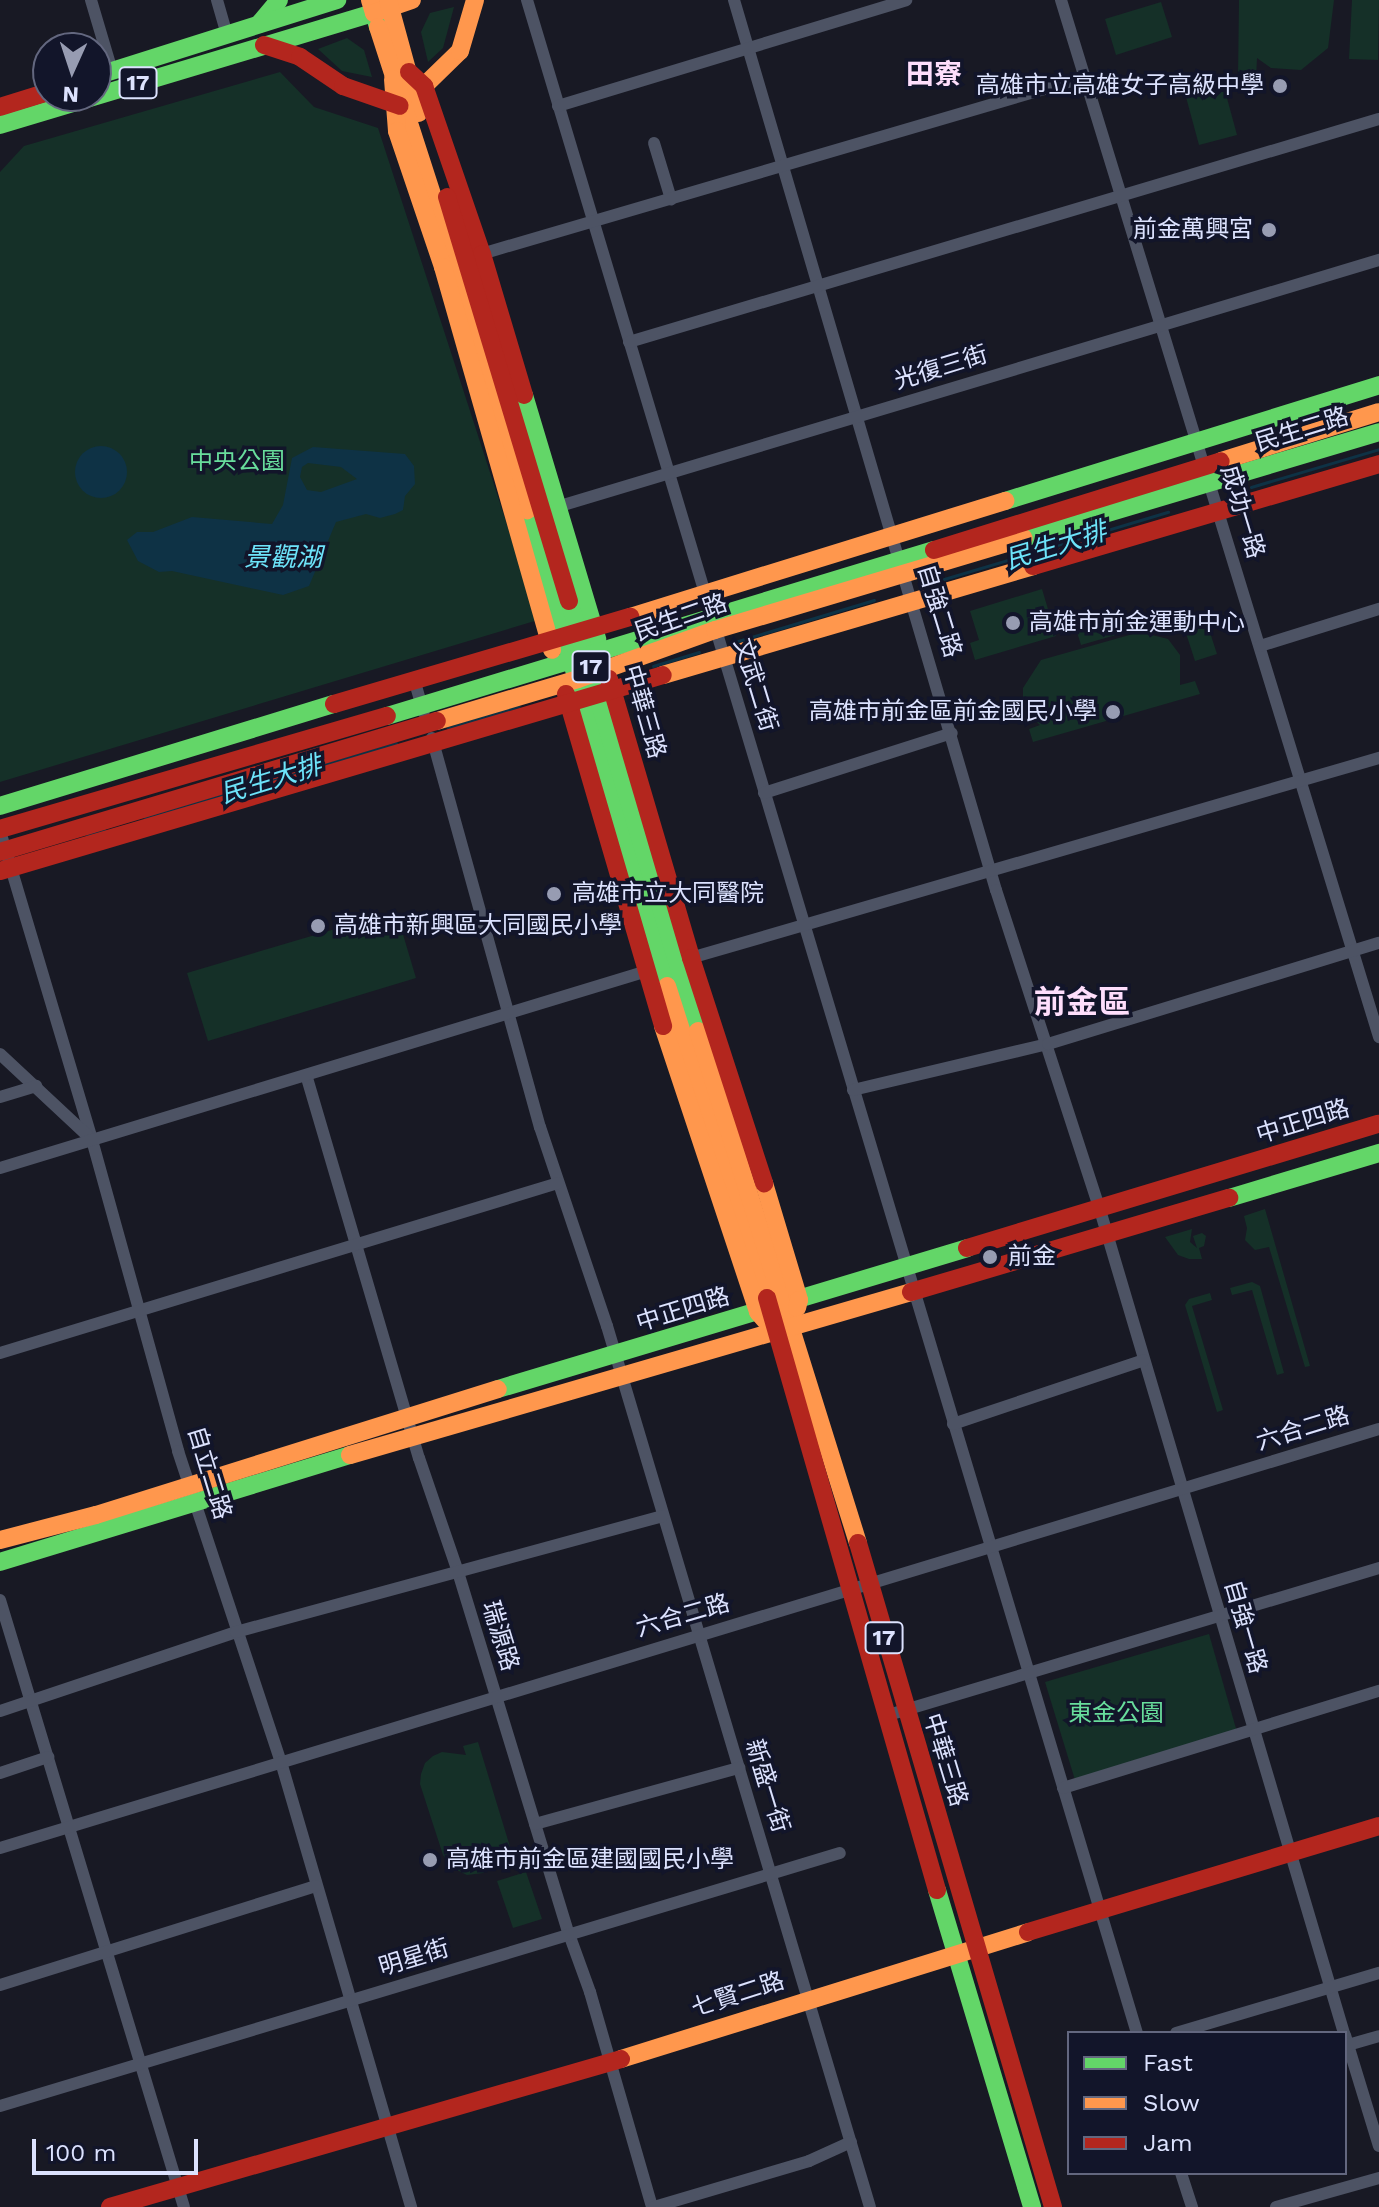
<!DOCTYPE html>
<html>
<head>
<meta charset="utf-8">
<style>
  body { margin:0 }
  #map { position:relative; width:1379px; height:2207px; overflow:hidden; background:#181924; font-family:"Work Sans","Noto Sans TC",sans-serif }
  div>[style] { position:absolute }
  [style*='--x'] { left:calc(var(--x)*1px); top:calc(var(--y)*1px); width:calc(var(--w)*1px); rotate:calc(var(--a)*1deg) }
  .green>* { inset:0; background:#153028 }
  .water>* { inset:0; background:#0e3245 }
  .round { border-radius:50% }
  .stream>* { height:3px; margin:-1.5px; padding:0 1.5px; transform-origin:1.5px; border-radius:1.5px; background:#0e3245 }
  .street>* { height:12px; margin:-6px; padding:0 6px; transform-origin:6px; border-radius:6px; background:#4d5364 }
  .fast>* { height:18px; margin:-9px; padding:0 9px; transform-origin:9px; border-radius:9px; background:#63d668 }
  .slow>* { height:18px; margin:-9px; padding:0 9px; transform-origin:9px; border-radius:9px; background:#ff974d }
  .jam>* { height:18px; margin:-9px; padding:0 9px; transform-origin:9px; border-radius:9px; background:#b3261e }
  .dots>* { width:22px; height:22px; translate:-50% -50%; box-sizing:border-box; border:4px solid #12152a; border-radius:50% }
  span { translate:-50% -50%; white-space:nowrap; text-align:center; line-height:1.15; -webkit-text-stroke:7px #12152a; paint-order:stroke }
  .shield-label span { padding:2px 6px; background:#12152a; border:2px solid; border-radius:6px; -webkit-text-stroke-width:0 }
  .shield-label { font-size:22px; color:#dce2fe; font-weight:700 }
  .poi-label { font-size:24px; color:#dce2fe }
  .right { translate:-100% -50%; text-align:right }
  .left { translate:0 -50%; text-align:left }
  .street-label { font-size:24px; color:#dce2fe }
  .park-label { font-size:24px; color:#68dd9c }
  .water-label { font-size:26px; color:#6de4fa; font-style:italic }
  .quarter-label { font-size:28px; color:#fedefc; font-weight:700 }
  .district-label { font-size:32px; color:#fedefc; font-weight:700 }
  .legend { position:absolute; left:1067px; top:2031px; width:280px; height:144px; box-sizing:border-box; background:#12152a; border:2px solid #63677f; margin:0; padding:10px 14px; list-style:none; font-size:24px; color:#dce2fe }
  .legend li { display:flex; align-items:center; gap:16px; height:40px }
  .legend b { width:40px; border:2px solid #63677f }
  .north { position:absolute; left:32px; top:32px; width:80px; height:80px; box-sizing:border-box; background:#12152a; border:2px solid #63677f; border-radius:50%; rotate:183deg; font-size:22px; font-weight:700; line-height:32px; text-align:center; color:#dce2fe }
  .north::after { content:''; display:block; margin:auto; width:28px; height:36px; background:#979cb2; clip-path:polygon(50% 0,100% 100%,50% 72%,0 100%) }
  .scale { position:absolute; left:32px; top:2139px; width:166px; height:36px; box-sizing:border-box; border:4px solid #dce2fe; border-top:0; padding-left:10px; font-size:24px; line-height:28px; white-space:nowrap; color:#dce2fe; -webkit-text-stroke:6px #12152a; paint-order:stroke }
</style>
</head>
<body>
<div id="map">
  <div class="green">
    <i style="clip-path:polygon(1239px 0,1334px 0,1328px 48px,1301px 70px,1271px 68px,1257px 58px,1256px 79px,1238px 78px)"></i>
    <i style="clip-path:polygon(1352px 0,1379px 0,1378px 60px,1349px 59px)"></i>
    <i style="clip-path:polygon(1161px 2px,1172px 37px,1116px 55px,1105px 19px)"></i>
    <i style="clip-path:polygon(454px 7px,443px 48px,428px 62px,421px 32px,430px 13px)"></i>
    <i style="clip-path:polygon(347px 38px,364px 50px,372px 77px,342px 71px,318px 49px)"></i>
    <i style="clip-path:polygon(280px 72px,314px 107px,378px 128px,538px 620px,0 782px,0 172px,24px 146px)"></i>
    <i style="clip-path:polygon(1221px 76px,1237px 135px,1199px 145px,1183px 86px)"></i>
    <i style="clip-path:polygon(1042px 589px,1056px 636px,975px 660px,970px 643px,979px 640px,970px 611px)"></i>
    <i style="clip-path:polygon(1204px 614px,1217px 654px,1195px 661px,1182px 621px)"></i>
    <i style="clip-path:polygon(1118px 616px,1123px 633px,1081px 645px,1076px 629px)"></i>
    <i style="clip-path:polygon(1140px 632px,1168px 639px,1180px 655px,1180px 685px,1195px 681px,1200px 694px,1033px 742px,1029px 729px,1040px 725px,1023px 709px,1023px 688px,1041px 660px)"></i>
    <i style="clip-path:polygon(396px 911px,416px 978px,208px 1041px,187px 973px)"></i>
    <i style="clip-path:polygon(1265px 1209px,1310px 1366px,1305px 1367px,1269px 1247px,1255px 1250px,1245px 1240px,1247px 1228px,1244px 1216px)"></i>
    <i style="clip-path:polygon(1192px 1229px,1190px 1242px,1197px 1248px,1193px 1236px,1202px 1233px,1206px 1236px,1204px 1246px,1199px 1248px,1202px 1259px,1189px 1259px,1178px 1255px,1165px 1237px)"></i>
    <i style="clip-path:polygon(1252px 1282px,1260px 1286px,1284px 1373px,1277px 1375px,1252px 1290px,1232px 1295px,1230px 1288px)"></i>
    <i style="clip-path:polygon(1210px 1293px,1212px 1300px,1192px 1306px,1223px 1410px,1217px 1412px,1185px 1305px,1189px 1299px)"></i>
    <i style="clip-path:polygon(1209px 1634px,1237px 1732px,1075px 1780px,1045px 1682px)"></i>
    <i style="clip-path:polygon(478px 1742px,515px 1863px,503px 1867px,500px 1861px,483px 1873px,467px 1875px,451px 1867px,443px 1855px,420px 1784px,421px 1774px,425px 1763px,433px 1756px,442px 1752px,466px 1755px,463px 1746px)"></i>
    <i style="clip-path:polygon(526px 1872px,542px 1919px,513px 1928px,497px 1881px)"></i>
  </div>
  <div class="water">
    <i class="round" style="left:75px;top:446px;width:52px;height:52px"></i>
    <i style="clip-path:polygon(evenodd,313px 447px,405px 454px,414px 466px,415px 484px,405px 496px,403px 510px,395px 514px,380px 518px,366px 514px,336px 522px,309px 586px,283px 595px,172px 571px,159px 572px,138px 561px,127px 540px,137px 532px,153px 532px,192px 517px,272px 524px,283px 505px,292px 458px,313px 447px,308px 463px,341px 467px,357px 479px,321px 492px,307px 490px,300px 477px,302px 467px,308px 463px)"></i>
  </div>
  <div class="stream">
    <i style="--x:1251;--y:487;--w:134;--a:-16.5"></i>
    <i style="--x:944;--y:579;--w:234;--a:-16.7"></i>
    <i style="--x:738;--y:641;--w:142;--a:-16.8"></i>
    <i style="--x:653;--y:666;--w:48;--a:-16.9"></i>
    <i style="--x:448;--y:728;--w:74;--a:-17.2"></i>
    <i style="--x:145;--y:818;--w:262;--a:-16.6"></i>
    <i style="--x:87;--y:835;--w:18;--a:-16"></i>
  </div>
  <div class="street">
    <i style="--x:91;--y:0;--w:74;--a:73.5"></i>
    <i style="--x:217;--y:0;--w:35;--a:74"></i>
    <i style="--x:527;--y:0;--w:2123;--a:73.3"></i>
    <i style="--x:734;--y:0;--w:928;--a:73.6"></i>
    <i style="--x:996;--y:890;--w:336;--a:72"></i>
    <i style="--x:1100;--y:1210;--w:858;--a:73.49"></i>
    <i style="--x:1061;--y:0;--w:1085;--a:72.95"></i>
    <i style="--x:558;--y:106;--w:364;--a:-16.9"></i>
    <i style="--x:654;--y:143;--w:59;--a:73.1"></i>
    <i style="--x:478;--y:255;--w:633;--a:-16.34"></i>
    <i style="--x:629;--y:342;--w:782;--a:-16.56"></i>
    <i style="--x:550;--y:509;--w:866;--a:-16.72"></i>
    <i style="--x:1260;--y:646;--w:125;--a:-17.3"></i>
    <i style="--x:414;--y:679;--w:35;--a:74"></i>
    <i style="--x:432;--y:738;--w:404;--a:74.5"></i>
    <i style="--x:540;--y:1127;--w:210;--a:71.4"></i>
    <i style="--x:607;--y:1326;--w:919;--a:73.38"></i>
    <i style="--x:764;--y:793;--w:197;--a:-17.7"></i>
    <i style="--x:0;--y:831;--w:322;--a:73.4"></i>
    <i style="--x:92;--y:1140;--w:323;--a:74.5"></i>
    <i style="--x:178;--y:1451;--w:328;--a:71.7"></i>
    <i style="--x:281;--y:1762;--w:464;--a:73.7"></i>
    <i style="--x:687;--y:959;--w:721;--a:-16.2"></i>
    <i style="--x:0;--y:1054;--w:125;--a:43"></i>
    <i style="--x:307;--y:1078;--w:396;--a:73.6"></i>
    <i style="--x:419;--y:1458;--w:120;--a:71.1"></i>
    <i style="--x:458;--y:1572;--w:379;--a:73"></i>
    <i style="--x:569;--y:1934;--w:62;--a:70.1"></i>
    <i style="--x:590;--y:1992;--w:224;--a:73.9"></i>
    <i style="--x:853;--y:1090;--w:200;--a:-13.3"></i>
    <i style="--x:1048;--y:1044;--w:346;--a:-17"></i>
    <i style="--x:0;--y:1097;--w:38;--a:-17"></i>
    <i style="--x:0;--y:1168;--w:679;--a:-16.94"></i>
    <i style="--x:0;--y:1353;--w:583;--a:-16.94"></i>
    <i style="--x:953;--y:1424;--w:201;--a:-18.5"></i>
    <i style="--x:0;--y:1600;--w:634;--a:73.14"></i>
    <i style="--x:0;--y:1711;--w:249;--a:-18.5"></i>
    <i style="--x:236;--y:1632;--w:442;--a:-15.2"></i>
    <i style="--x:885;--y:1716;--w:516;--a:-16.68"></i>
    <i style="--x:0;--y:1773;--w:51;--a:-18.4"></i>
    <i style="--x:1063;--y:1788;--w:331;--a:-17.1"></i>
    <i style="--x:535;--y:1824;--w:212;--a:-15.4"></i>
    <i style="--x:0;--y:1848;--w:1441;--a:-16.9"></i>
    <i style="--x:0;--y:1985;--w:331;--a:-17.4"></i>
    <i style="--x:1176;--y:2033;--w:212;--a:-16.5"></i>
    <i style="--x:1345;--y:2035;--w:116;--a:73"></i>
    <i style="--x:1348;--y:2045;--w:32;--a:-16"></i>
    <i style="--x:0;--y:2106;--w:877;--a:-16.76"></i>
    <i style="--x:1181;--y:2173;--w:36;--a:72"></i>
    <i style="--x:654;--y:2207;--w:162;--a:-16.5"></i>
    <i style="--x:809;--y:2161;--w:46;--a:-24.3"></i>
    <i style="--x:1276;--y:2207;--w:107;--a:-15.7"></i>
  </div>
  <div class="fast">
    <i style="--x:259;--y:24;--w:31;--a:-50"></i>
    <i style="--x:96;--y:76;--w:253;--a:-17.5"></i>
    <i style="--x:0;--y:125;--w:390;--a:-16.7"></i>
    <i style="--x:374;--y:13;--w:15;--a:74"></i>
    <i style="--x:524;--y:395;--w:255;--a:73.3"></i>
    <i style="--x:1005;--y:501;--w:392;--a:-17.2"></i>
    <i style="--x:527;--y:510;--w:496;--a:73.6"></i>
    <i style="--x:1024;--y:538;--w:370;--a:-16.6"></i>
    <i style="--x:569;--y:601;--w:449;--a:73.3"></i>
    <i style="--x:387;--y:716;--w:572;--a:-16.88"></i>
    <i style="--x:0;--y:806;--w:349;--a:-17"></i>
    <i style="--x:1229;--y:1198;--w:157;--a:-16.7"></i>
    <i style="--x:498;--y:1389;--w:490;--a:-16.7"></i>
    <i style="--x:0;--y:1562;--w:366;--a:-17"></i>
    <i style="--x:937;--y:1890;--w:331;--a:73.3"></i>
  </div>
  <div class="slow">
    <i style="--x:370;--y:0;--w:14;--a:73"></i>
    <i style="--x:374;--y:13;--w:40;--a:-18.9"></i>
    <i style="--x:388;--y:0;--w:117;--a:74.7"></i>
    <i style="--x:378;--y:27;--w:248;--a:72.1"></i>
    <i style="--x:454;--y:263;--w:258;--a:73.5"></i>
    <i style="--x:393;--y:79;--w:52;--a:85.6"></i>
    <i style="--x:397;--y:131;--w:144;--a:71.3"></i>
    <i style="--x:443;--y:267;--w:398;--a:74.1"></i>
    <i style="--x:424;--y:86;--w:50;--a:-44.2"></i>
    <i style="--x:460;--y:51;--w:53;--a:-73.6"></i>
    <i style="--x:1221;--y:461;--w:165;--a:-17.2"></i>
    <i style="--x:630;--y:617;--w:393;--a:-17.2"></i>
    <i style="--x:663;--y:675;--w:386;--a:-16.4"></i>
    <i style="--x:437;--y:721;--w:147;--a:-16.6"></i>
    <i style="--x:578;--y:679;--w:145;--a:-19.7"></i>
    <i style="--x:715;--y:630;--w:322;--a:-16.6"></i>
    <i style="--x:667;--y:986;--w:328;--a:72.2"></i>
    <i style="--x:663;--y:1026;--w:301;--a:71.6"></i>
    <i style="--x:758;--y:1312;--w:11;--a:49"></i>
    <i style="--x:698;--y:1031;--w:536;--a:72.65"></i>
    <i style="--x:764;--y:1183;--w:122;--a:73.3"></i>
    <i style="--x:799;--y:1300;--w:8;--a:104"></i>
    <i style="--x:350;--y:1455;--w:584;--a:-16.2"></i>
    <i style="--x:0;--y:1540;--w:99;--a:-14.6"></i>
    <i style="--x:96;--y:1515;--w:421;--a:-17.4"></i>
    <i style="--x:621;--y:2059;--w:426;--a:-17.3"></i>
  </div>
  <div class="jam">
    <i style="--x:264;--y:45;--w:38;--a:18"></i>
    <i style="--x:300;--y:57;--w:52;--a:34"></i>
    <i style="--x:343;--y:86;--w:60;--a:19.3"></i>
    <i style="--x:409;--y:72;--w:21;--a:43"></i>
    <i style="--x:424;--y:86;--w:178;--a:71"></i>
    <i style="--x:482;--y:254;--w:147;--a:73.4"></i>
    <i style="--x:0;--y:107;--w:50;--a:-17.4"></i>
    <i style="--x:447;--y:197;--w:422;--a:73.2"></i>
    <i style="--x:934;--y:550;--w:300;--a:-17.2"></i>
    <i style="--x:1033;--y:566;--w:361;--a:-16.4"></i>
    <i style="--x:609;--y:679;--w:291;--a:73.6"></i>
    <i style="--x:691;--y:958;--w:237;--a:72"></i>
    <i style="--x:566;--y:694;--w:346;--a:73.7"></i>
    <i style="--x:334;--y:704;--w:309;--a:-16.4"></i>
    <i style="--x:0;--y:829;--w:403;--a:-16.3"></i>
    <i style="--x:0;--y:852;--w:456;--a:-16.7"></i>
    <i style="--x:0;--y:871;--w:691;--a:-16.47"></i>
    <i style="--x:967;--y:1248;--w:430;--a:-16.8"></i>
    <i style="--x:911;--y:1292;--w:332;--a:-16.5"></i>
    <i style="--x:767;--y:1298;--w:616;--a:73.98"></i>
    <i style="--x:858;--y:1543;--w:692;--a:73.63"></i>
    <i style="--x:1028;--y:1932;--w:367;--a:-16.8"></i>
    <i style="--x:110;--y:2207;--w:532;--a:-16.15"></i>
  </div>
  <div class="dots">
    <i style="left:1280px;top:86px;background:#979cb2"></i>
    <i style="left:1269px;top:230px;background:#979cb2"></i>
    <i style="left:1013px;top:623px;background:#979cb2"></i>
    <i style="left:1113px;top:712px;background:#979cb2"></i>
    <i style="left:554px;top:894px;background:#979cb2"></i>
    <i style="left:318px;top:926px;background:#979cb2"></i>
    <i style="left:990px;top:1257px;background:#979cb2"></i>
    <i style="left:430px;top:1860px;background:#979cb2"></i>
  </div>
  <div class="shield-label">
    <span style="left:138px;top:83px">17</span>
    <span style="left:591px;top:667px">17</span>
    <span style="left:884px;top:1638px">17</span>
  </div>
  <div class="poi-label">
    <span class="right" style="left:1264px;top:86px">高雄市立高雄女子高級中學</span>
    <span class="right" style="left:1253px;top:230px">前金萬興宮</span>
    <span class="left" style="left:1029px;top:623px">高雄市前金運動中心</span>
    <span class="right" style="left:1097px;top:712px">高雄市前金區前金國民小學</span>
    <span class="left" style="left:572px;top:894px">高雄市立大同醫院</span>
    <span class="left" style="left:334px;top:926px">高雄市新興區大同國民小學</span>
    <span class="left" style="left:1008px;top:1257px">前金</span>
    <span class="left" style="left:446px;top:1860px">高雄市前金區建國國民小學</span>
  </div>
  <div class="street-label">
    <span style="left:941px;top:368px;rotate:-17deg">光復三街</span>
    <span style="left:1302px;top:430px;rotate:-17deg">民生二路</span>
    <span style="left:1242px;top:512px;rotate:73deg">成功一路</span>
    <span style="left:939px;top:611px;rotate:73deg">自強二路</span>
    <span style="left:681px;top:618px;rotate:-19deg">民生二路</span>
    <span style="left:755px;top:685px;rotate:73deg">文武二街</span>
    <span style="left:644px;top:712px;rotate:74deg">中華三路</span>
    <span style="left:1303px;top:1122px;rotate:-17deg">中正四路</span>
    <span style="left:683px;top:1310px;rotate:-17deg">中正四路</span>
    <span style="left:1303px;top:1429px;rotate:-17deg">六合二路</span>
    <span style="left:209px;top:1473px;rotate:73deg">自立二路</span>
    <span style="left:683px;top:1616px;rotate:-16deg">六合二路</span>
    <span style="left:1245px;top:1627px;rotate:74deg">自強一路</span>
    <span style="left:500px;top:1636px;rotate:73deg">瑞源路</span>
    <span style="left:945px;top:1760px;rotate:73deg">中華三路</span>
    <span style="left:767px;top:1786px;rotate:73deg">新盛一街</span>
    <span style="left:414px;top:1958px;rotate:-17deg">明星街</span>
    <span style="left:738px;top:1995px;rotate:-18deg">七賢二路</span>
  </div>
  <div class="park-label">
    <span style="left:237px;top:462px">中央公園</span>
    <span style="left:1116px;top:1714px">東金公園</span>
  </div>
  <div class="water-label">
    <span style="left:1056px;top:546px;rotate:-17deg">民生大排</span>
    <span style="left:283px;top:558px">景觀湖</span>
    <span style="left:271px;top:780px;rotate:-17deg">民生大排</span>
  </div>
  <div class="quarter-label">
    <span style="left:934px;top:75px">田寮</span>
  </div>
  <div class="district-label">
    <span style="left:1082px;top:1002px">前金區</span>
  </div>
  <ul class="legend">
  <li><b style="height:10px;background:#63d668"></b>Fast</li>
  <li><b style="height:10px;background:#ff974d"></b>Slow</li>
  <li><b style="height:10px;background:#b3261e"></b>Jam</li>
  </ul>
  <div class="north">N</div>
  <div class="scale">100 m</div>
</div>
</body>
</html>
